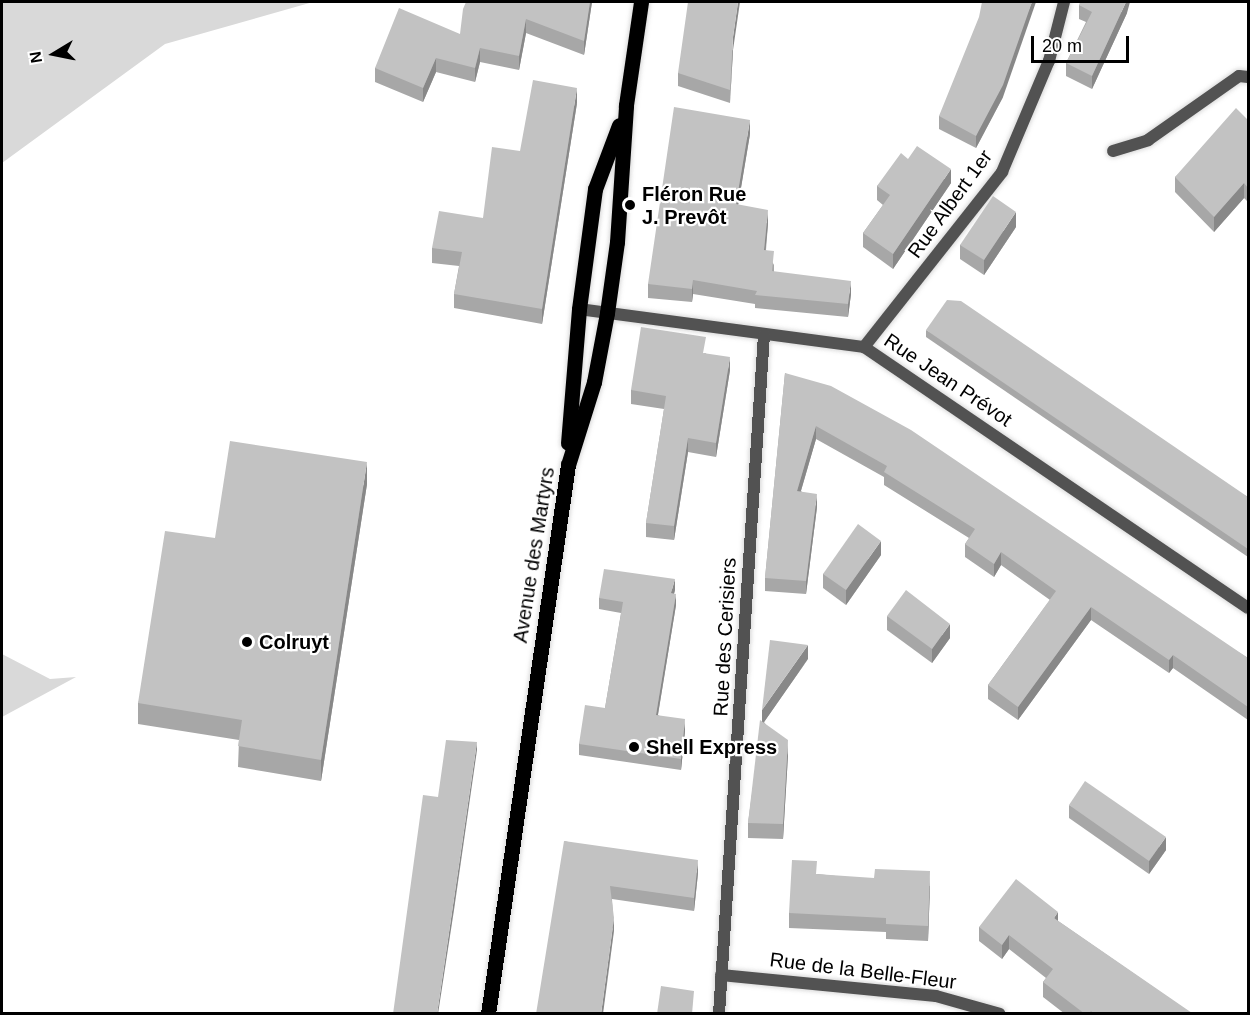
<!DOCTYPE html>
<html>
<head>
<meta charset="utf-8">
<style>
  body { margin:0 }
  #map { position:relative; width:1250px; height:1015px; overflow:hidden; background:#fff; font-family:Helvetica,sans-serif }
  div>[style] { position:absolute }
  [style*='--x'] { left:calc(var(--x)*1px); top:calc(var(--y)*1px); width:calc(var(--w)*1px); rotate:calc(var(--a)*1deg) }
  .green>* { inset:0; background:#d9d9d9 }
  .roads { filter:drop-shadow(0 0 2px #dbdbdb) drop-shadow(0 0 2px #dbdbdb) }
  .street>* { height:12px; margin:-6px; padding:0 6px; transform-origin:6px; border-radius:6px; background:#525252 }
  .primary>* { height:15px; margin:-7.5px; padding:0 7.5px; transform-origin:7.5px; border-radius:7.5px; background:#000 }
  .wall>* { inset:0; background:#a7a7a7 }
  .shaded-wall>* { inset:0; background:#888 }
  .building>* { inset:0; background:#c2c2c2 }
  .dots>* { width:16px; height:16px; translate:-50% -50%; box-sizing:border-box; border:3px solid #fff; border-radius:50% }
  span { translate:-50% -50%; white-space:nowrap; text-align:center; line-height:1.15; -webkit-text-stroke:4.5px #fff; paint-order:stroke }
  .poi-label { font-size:20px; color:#000; font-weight:700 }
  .left { translate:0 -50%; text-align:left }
  .street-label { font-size:20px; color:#000 }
  .frame { position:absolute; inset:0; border:3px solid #000; pointer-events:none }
  .north { position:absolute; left:24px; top:24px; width:60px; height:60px; -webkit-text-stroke:4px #fff; paint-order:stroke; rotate:260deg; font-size:16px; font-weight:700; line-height:24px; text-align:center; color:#000 }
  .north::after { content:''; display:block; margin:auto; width:21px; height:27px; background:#000; clip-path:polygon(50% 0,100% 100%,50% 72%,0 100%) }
  .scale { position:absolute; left:1031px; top:36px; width:98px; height:27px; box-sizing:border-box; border:3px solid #000; border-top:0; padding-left:8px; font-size:18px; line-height:21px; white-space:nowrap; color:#000; -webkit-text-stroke:4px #fff; paint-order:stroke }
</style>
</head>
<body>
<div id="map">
  <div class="green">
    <i style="clip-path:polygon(2px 2px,313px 2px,165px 44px,2px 163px)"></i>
    <i style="clip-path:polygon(2px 654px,50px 679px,76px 677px,2px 717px)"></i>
  </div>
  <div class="roads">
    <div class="street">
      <i style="--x:1113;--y:151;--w:37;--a:-17"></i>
      <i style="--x:1148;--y:140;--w:111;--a:-35.1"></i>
      <i style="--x:1239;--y:76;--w:9;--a:6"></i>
      <i style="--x:579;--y:309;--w:288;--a:7.6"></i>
      <i style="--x:864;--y:347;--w:464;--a:34.2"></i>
      <i style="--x:864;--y:347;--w:223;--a:-51.7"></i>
      <i style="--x:1002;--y:172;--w:121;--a:-67.1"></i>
      <i style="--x:1049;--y:61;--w:61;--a:-75.7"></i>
      <i style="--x:721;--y:975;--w:216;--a:5.6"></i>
      <i style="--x:936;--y:996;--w:66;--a:15.7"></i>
      <i style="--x:719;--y:1014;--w:681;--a:-86.21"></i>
    </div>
    <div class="primary">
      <i style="--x:568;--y:443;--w:134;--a:-85.3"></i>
      <i style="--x:579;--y:309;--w:121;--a:-82.4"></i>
      <i style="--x:595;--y:189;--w:68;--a:-69.4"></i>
      <i style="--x:488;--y:1014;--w:555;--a:-81.71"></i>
      <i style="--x:568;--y:465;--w:87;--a:-72.6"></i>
      <i style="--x:594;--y:382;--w:70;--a:-79.3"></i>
      <i style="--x:607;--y:313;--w:72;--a:-82"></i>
      <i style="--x:617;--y:242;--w:137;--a:-86.2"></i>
      <i style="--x:626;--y:105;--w:104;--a:-81.7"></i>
    </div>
  </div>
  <div class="wall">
    <i style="clip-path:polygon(592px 2px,584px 55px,526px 33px,519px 70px,480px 62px,475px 82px,436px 72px,423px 102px,375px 82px,375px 68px,460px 34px)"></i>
    <i style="clip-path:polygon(1079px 5px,1127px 13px,1092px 89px,1066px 76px,1066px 63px,1086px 22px,1079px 19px)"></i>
    <i style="clip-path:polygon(733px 50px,730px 103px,678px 86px,678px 73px)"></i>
    <i style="clip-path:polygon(1003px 97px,976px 148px,939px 129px,939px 116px)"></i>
    <i style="clip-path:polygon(577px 103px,542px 324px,454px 308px,454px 294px,459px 266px,432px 263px,432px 248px,483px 218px)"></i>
    <i style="clip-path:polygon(1248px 120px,1248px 202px,1244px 198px,1214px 232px,1175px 192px,1175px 177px)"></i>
    <i style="clip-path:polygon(750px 134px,738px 205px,768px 224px,766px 250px,774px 265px,774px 272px,851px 294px,848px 317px,755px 308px,755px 304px,693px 294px,692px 302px,648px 298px,648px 284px)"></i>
    <i style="clip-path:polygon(908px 159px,951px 183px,893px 269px,863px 247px,863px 233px,883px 205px,877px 200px,877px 186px)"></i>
    <i style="clip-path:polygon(1016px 227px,984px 275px,960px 259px,960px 245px)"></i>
    <i style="clip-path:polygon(926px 330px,1248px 497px,1248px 557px,926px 337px)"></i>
    <i style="clip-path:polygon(705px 353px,730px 370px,716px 457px,688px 452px,674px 540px,646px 537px,646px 523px,664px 409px,631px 404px,631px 390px)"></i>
    <i style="clip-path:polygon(785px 373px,1248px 658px,1248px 720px,1173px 668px,1169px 673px,1091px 620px,1018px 720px,988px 699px,988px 685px,1050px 600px,1001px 565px,994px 577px,965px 557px,965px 544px,969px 538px,884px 485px,884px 477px,816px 439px,801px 491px,817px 507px,806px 594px,765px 591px,765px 578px)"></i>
    <i style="clip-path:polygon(367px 484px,321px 781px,238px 767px,239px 740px,138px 724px,138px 703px,215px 538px)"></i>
    <i style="clip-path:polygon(881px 555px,846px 605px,823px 588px,823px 574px)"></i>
    <i style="clip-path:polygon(675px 590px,674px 594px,676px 605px,658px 715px,685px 731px,681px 770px,579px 755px,579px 744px,605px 708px,621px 613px,599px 609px,599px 598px)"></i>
    <i style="clip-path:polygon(887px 616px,950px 638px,932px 663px,887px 630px)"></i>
    <i style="clip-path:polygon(808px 659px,764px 722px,788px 755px,783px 839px,748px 838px,748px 823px,762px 721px)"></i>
    <i style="clip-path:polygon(1069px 805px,1166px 850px,1149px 874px,1069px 818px)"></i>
    <i style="clip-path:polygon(564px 841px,698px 873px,694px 911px,612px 899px,614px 931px)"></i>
    <i style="clip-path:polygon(817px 874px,930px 886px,928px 941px,886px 939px,886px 932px,789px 928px,789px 913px)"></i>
    <i style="clip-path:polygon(1058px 921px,1192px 1014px,1065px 1014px,1043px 997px,1043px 982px,1046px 978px,1009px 949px,1002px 959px,979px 941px,979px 927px)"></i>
  </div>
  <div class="shaded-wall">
    <i style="clip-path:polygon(590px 2px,592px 2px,584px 55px,584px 41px)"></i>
    <i style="clip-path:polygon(738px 2px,740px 2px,733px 50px,730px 103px,733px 37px)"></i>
    <i style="clip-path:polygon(1032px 2px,1036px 2px,1003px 97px,976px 148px,976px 136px)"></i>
    <i style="clip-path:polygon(1126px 2px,1130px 2px,1127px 13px,1092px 89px,1092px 76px)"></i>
    <i style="clip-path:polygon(526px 19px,526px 33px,519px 70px,519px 56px)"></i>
    <i style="clip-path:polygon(480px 48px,480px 62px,475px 82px,475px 68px)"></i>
    <i style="clip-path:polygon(436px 58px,436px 72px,423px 102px,423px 88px)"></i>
    <i style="clip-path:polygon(577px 88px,577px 103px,542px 324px,542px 309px)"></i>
    <i style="clip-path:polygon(750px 120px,750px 134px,736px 218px,736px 204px)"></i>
    <i style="clip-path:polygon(951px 169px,951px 183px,893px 269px,893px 254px)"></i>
    <i style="clip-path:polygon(1244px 183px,1244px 198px,1214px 232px,1214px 217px)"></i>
    <i style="clip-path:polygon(768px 210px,768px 224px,764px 264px,764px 250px)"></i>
    <i style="clip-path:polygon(1016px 212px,1016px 227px,984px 275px,984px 260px)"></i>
    <i style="clip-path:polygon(693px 280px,693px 294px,692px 302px,692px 289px)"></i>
    <i style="clip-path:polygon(851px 281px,851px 294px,848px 317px,848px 304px)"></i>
    <i style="clip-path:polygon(730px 357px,730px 370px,716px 457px,716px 443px)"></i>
    <i style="clip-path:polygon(816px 426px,816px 439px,797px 504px,797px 491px)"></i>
    <i style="clip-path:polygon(688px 438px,688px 452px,674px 540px,674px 526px)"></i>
    <i style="clip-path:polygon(367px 462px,367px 484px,321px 781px,321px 760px)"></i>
    <i style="clip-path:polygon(817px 494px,817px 507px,806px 594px,806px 581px)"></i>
    <i style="clip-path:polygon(881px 541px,881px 555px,846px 605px,846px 590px)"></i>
    <i style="clip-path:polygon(1001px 552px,1001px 565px,994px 577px,994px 564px)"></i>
    <i style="clip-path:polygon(675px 579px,675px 590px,671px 604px,671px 593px)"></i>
    <i style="clip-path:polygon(676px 594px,676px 605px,656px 726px,656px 715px)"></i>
    <i style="clip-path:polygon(1091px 607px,1091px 620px,1018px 720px,1018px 707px)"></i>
    <i style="clip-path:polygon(950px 624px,950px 638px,932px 663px,932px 649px)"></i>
    <i style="clip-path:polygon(808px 645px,808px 659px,762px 725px,762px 710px)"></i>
    <i style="clip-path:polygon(1173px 655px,1173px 668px,1169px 673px,1169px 660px)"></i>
    <i style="clip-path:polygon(685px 719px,685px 731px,681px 770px,681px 759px)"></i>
    <i style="clip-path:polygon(788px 740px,788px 755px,783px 839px,783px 824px)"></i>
    <i style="clip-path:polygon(477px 742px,477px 750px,454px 910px,438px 1014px,437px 1014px)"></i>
    <i style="clip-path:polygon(1166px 837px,1166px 850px,1149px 874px,1149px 861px)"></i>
    <i style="clip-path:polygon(698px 860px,698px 873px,694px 911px,694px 898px)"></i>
    <i style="clip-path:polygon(930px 871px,930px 886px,928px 941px,928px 926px)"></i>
    <i style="clip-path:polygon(1058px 912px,1058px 927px,1054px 918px)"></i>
    <i style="clip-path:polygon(614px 918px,614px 931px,603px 1014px,601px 1014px)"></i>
    <i style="clip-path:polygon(1009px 935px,1009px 949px,1002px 959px,1002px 945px)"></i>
  </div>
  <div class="building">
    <i style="clip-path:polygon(466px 2px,590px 2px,584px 41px,526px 19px,519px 56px,480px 48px,475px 68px,436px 58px,423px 88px,375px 68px,399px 8px,460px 34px,463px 9px)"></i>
    <i style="clip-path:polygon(688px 2px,738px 2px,733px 37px,730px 90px,678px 73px)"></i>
    <i style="clip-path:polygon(982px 2px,1032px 2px,1003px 85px,976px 136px,939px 116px,979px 17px)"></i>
    <i style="clip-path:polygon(1080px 2px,1126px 2px,1092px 76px,1066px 63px,1092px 12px,1079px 5px)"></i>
    <i style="clip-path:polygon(533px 80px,577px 88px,542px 309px,454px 294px,462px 252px,432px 248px,439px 211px,483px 218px,492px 147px,520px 151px)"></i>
    <i style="clip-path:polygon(674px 107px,750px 120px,736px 204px,768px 210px,764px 250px,774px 251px,772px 271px,851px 281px,848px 304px,755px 295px,757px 291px,693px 280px,692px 289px,648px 284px)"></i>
    <i style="clip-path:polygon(1236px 108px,1248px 120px,1248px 188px,1244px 183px,1214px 217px,1175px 177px)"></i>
    <i style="clip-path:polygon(917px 146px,951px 169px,893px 254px,863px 233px,890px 195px,877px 186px,901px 153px,908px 159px)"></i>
    <i style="clip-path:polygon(993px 196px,1016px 212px,984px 260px,960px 245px)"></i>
    <i style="clip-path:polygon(947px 300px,961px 301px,1248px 497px,1248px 549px,926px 330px)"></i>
    <i style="clip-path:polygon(641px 327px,706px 337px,703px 353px,730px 357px,716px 443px,688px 438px,674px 526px,646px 523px,666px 396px,631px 390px)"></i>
    <i style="clip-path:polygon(785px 373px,831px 386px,911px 430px,1248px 658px,1248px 707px,1173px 655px,1169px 660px,1091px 607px,1018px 707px,988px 685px,1056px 591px,1001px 552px,994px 564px,965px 544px,975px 529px,884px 472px,887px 466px,816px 426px,797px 491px,817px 494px,806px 581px,765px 578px)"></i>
    <i style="clip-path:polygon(230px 441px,367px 462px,321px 760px,238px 746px,242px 720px,138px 703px,165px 531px,215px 538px)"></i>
    <i style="clip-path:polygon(858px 524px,881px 541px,846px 590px,823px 574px)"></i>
    <i style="clip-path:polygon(604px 569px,675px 579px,671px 593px,676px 594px,656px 715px,685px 719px,681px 759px,579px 744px,585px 705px,605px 708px,623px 602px,599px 598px)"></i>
    <i style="clip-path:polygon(906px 590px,950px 624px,932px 649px,887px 616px)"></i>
    <i style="clip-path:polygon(770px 640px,808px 645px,762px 710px)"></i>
    <i style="clip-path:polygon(760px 720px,788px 740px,783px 824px,748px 823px)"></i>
    <i style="clip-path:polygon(446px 740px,477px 742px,437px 1014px,393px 1014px,423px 795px,438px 797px)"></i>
    <i style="clip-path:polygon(1085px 781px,1166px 837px,1149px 861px,1069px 805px)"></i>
    <i style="clip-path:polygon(564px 841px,698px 860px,694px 898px,610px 886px,614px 918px,601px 1014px,536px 1014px)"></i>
    <i style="clip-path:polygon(792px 860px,817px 861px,816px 874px,874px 878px,875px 869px,930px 871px,928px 926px,886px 924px,886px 918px,789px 913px)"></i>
    <i style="clip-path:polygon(1016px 879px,1058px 912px,1054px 918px,1192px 1013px,1191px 1014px,1094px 1014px,1091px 1011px,1089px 1014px,1085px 1014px,1043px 982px,1053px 969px,1009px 935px,1002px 945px,979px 927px)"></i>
    <i style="clip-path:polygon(661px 986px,694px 991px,692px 1014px,657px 1014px)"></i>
  </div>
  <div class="dots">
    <i style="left:630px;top:205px;background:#000"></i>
    <i style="left:247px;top:642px;background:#000"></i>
    <i style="left:634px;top:747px;background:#000"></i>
  </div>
  <div class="poi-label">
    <span class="left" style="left:642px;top:206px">Fléron Rue<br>J. Prevôt</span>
    <span class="left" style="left:259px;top:642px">Colruyt</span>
    <span class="left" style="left:646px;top:747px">Shell Express</span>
  </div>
  <div class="street-label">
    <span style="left:950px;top:204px;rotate:-54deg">Rue Albert 1er</span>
    <span style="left:948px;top:380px;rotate:34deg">Rue Jean Prévot</span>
    <span style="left:534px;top:555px;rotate:-81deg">Avenue des Martyrs</span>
    <span style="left:725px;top:637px;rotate:-87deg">Rue des Cerisiers</span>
    <span style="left:863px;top:971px;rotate:7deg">Rue de la Belle-Fleur</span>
  </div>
  <div class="frame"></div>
  <div class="north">N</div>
  <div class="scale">20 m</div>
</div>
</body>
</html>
